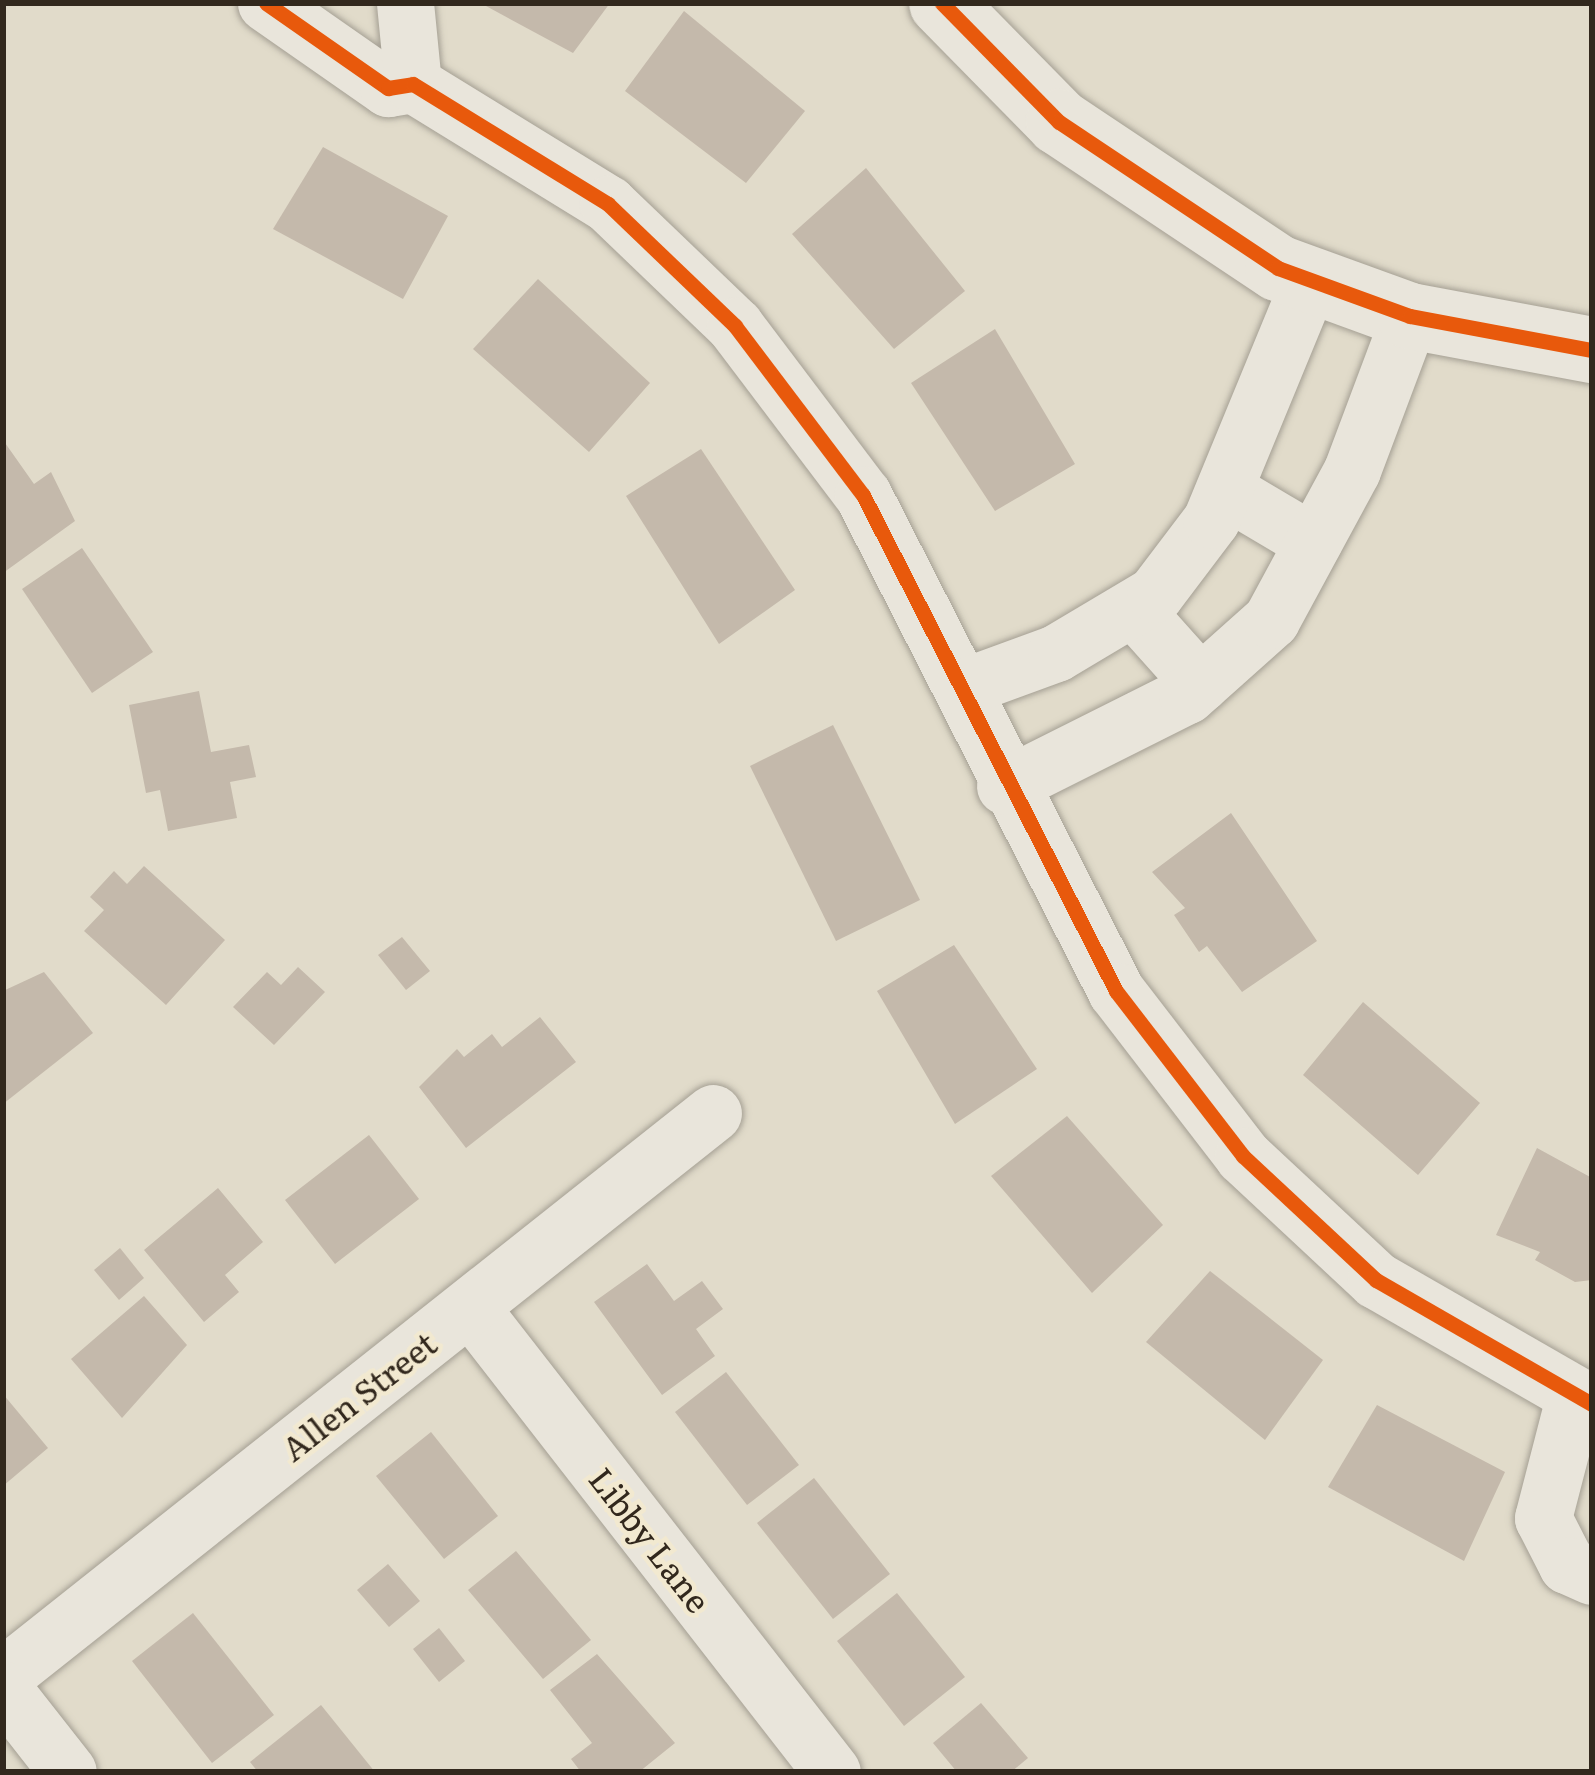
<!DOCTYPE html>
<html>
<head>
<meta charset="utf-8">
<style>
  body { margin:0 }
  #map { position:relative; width:1595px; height:1775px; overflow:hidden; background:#e1dbca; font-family:Literata,serif }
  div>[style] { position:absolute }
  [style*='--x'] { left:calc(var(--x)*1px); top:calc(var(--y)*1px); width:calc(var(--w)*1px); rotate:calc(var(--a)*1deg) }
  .building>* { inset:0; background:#c4b9ab }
  .roads { filter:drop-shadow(0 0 3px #a5a094) drop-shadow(0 0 3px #a5a094) }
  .minor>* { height:57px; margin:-28.5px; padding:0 28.5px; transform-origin:28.5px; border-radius:28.5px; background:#e9e5db }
  .tertiary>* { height:66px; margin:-33px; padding:0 33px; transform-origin:33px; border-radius:33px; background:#e9e5db }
  .cycleway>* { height:15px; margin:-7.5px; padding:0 7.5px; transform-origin:7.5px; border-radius:7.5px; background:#e8590c }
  span { translate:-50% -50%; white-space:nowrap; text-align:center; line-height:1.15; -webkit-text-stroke:9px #f2e9d0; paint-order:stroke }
  .street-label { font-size:33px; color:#32281d }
  .frame { position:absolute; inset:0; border:6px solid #32281d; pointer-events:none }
</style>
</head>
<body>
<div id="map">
  <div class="building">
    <i style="clip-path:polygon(610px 3px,573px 53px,486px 6px,488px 3px)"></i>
    <i style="clip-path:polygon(684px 11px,805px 111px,746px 183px,625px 91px)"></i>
    <i style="clip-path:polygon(323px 147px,448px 216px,403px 299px,273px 229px)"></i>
    <i style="clip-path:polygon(866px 168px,965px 291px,894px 349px,792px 234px)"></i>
    <i style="clip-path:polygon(538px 279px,650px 383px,589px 452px,473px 349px)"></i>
    <i style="clip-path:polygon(995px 329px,1075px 464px,995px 511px,911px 383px)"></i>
    <i style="clip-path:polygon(3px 440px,34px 484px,51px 472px,75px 521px,3px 573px)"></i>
    <i style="clip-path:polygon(701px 449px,795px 590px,719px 644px,626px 496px)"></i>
    <i style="clip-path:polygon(82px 548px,153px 652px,92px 693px,22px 589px)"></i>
    <i style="clip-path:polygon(199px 691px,211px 752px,249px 745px,256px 777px,230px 782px,237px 818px,168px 831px,160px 790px,146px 793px,129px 705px)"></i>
    <i style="clip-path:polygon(833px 725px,920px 900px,836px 941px,750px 766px)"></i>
    <i style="clip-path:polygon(1231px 813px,1317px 941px,1242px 992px,1207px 946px,1199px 952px,1174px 915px,1185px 908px,1152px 872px)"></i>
    <i style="clip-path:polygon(144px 866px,225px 940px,166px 1005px,84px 931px,104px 910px,90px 897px,114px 871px,127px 884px)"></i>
    <i style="clip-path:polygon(402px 937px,430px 971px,406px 990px,378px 955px)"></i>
    <i style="clip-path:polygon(954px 945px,1037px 1069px,955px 1124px,877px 991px)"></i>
    <i style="clip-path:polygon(298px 967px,325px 992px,274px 1045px,233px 1007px,267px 972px,281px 985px)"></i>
    <i style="clip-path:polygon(44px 972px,93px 1033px,3px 1104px,3px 991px)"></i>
    <i style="clip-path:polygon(1363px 1002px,1480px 1103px,1418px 1175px,1303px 1075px)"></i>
    <i style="clip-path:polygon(540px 1017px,576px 1062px,466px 1148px,419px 1087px,457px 1049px,464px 1057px,492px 1034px,502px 1047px)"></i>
    <i style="clip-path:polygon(1067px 1116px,1163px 1225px,1092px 1293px,991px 1176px)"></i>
    <i style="clip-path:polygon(369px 1135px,419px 1199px,335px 1264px,285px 1200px)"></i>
    <i style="clip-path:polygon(1537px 1148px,1592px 1178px,1592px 1280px,1575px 1282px,1535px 1260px,1540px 1252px,1496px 1235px)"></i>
    <i style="clip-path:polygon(218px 1188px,263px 1242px,225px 1275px,239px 1292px,204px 1322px,144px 1250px)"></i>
    <i style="clip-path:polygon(120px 1248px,144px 1278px,119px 1300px,94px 1270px)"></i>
    <i style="clip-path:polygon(647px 1264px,674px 1301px,702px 1281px,723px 1309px,696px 1329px,715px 1356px,662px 1395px,594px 1302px)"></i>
    <i style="clip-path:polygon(1210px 1271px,1323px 1360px,1265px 1440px,1146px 1342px)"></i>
    <i style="clip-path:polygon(144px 1296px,187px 1345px,122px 1418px,71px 1359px)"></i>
    <i style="clip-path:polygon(726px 1372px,799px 1465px,747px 1505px,675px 1412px)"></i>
    <i style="clip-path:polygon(3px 1394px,48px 1448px,3px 1486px)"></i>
    <i style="clip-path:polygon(1377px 1405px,1505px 1472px,1464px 1561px,1328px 1487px)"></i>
    <i style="clip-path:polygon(431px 1432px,498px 1516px,444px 1559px,376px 1476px)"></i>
    <i style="clip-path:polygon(814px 1478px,890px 1574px,833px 1619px,757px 1523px)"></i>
    <i style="clip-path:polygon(516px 1551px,591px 1640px,543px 1679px,468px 1590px)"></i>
    <i style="clip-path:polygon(388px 1564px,420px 1601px,389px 1627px,357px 1590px)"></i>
    <i style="clip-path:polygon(897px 1593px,965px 1677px,904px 1726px,837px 1641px)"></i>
    <i style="clip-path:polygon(193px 1613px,274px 1715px,212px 1763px,132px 1661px)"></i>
    <i style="clip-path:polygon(439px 1628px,465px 1661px,439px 1682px,413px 1649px)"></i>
    <i style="clip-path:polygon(597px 1654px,675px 1743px,639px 1772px,581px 1772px,571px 1759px,592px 1743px,550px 1690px)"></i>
    <i style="clip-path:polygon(981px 1703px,1028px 1758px,1011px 1772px,957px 1772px,933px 1743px)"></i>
    <i style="clip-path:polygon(321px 1705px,375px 1772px,258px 1772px,250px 1762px)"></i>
  </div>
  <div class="roads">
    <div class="minor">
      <i style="--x:266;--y:3;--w:149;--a:34.9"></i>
      <i style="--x:388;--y:88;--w:25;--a:-9"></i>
      <i style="--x:413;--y:84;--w:229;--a:31.6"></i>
      <i style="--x:608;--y:204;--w:176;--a:43.8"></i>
      <i style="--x:735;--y:326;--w:212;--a:52.9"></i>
      <i style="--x:863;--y:495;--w:557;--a:62.97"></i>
      <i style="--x:1116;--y:991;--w:208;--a:52.4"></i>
      <i style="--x:1243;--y:1156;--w:182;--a:43"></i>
      <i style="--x:1376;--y:1280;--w:249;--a:29.9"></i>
      <i style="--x:405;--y:3;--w:81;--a:84.4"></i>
      <i style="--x:1225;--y:490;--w:102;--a:30.6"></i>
      <i style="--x:1133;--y:608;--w:101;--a:48.2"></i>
      <i style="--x:963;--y:687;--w:99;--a:-20.1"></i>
      <i style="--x:1056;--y:653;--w:115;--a:-30.8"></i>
      <i style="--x:1155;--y:594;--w:93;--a:-52.9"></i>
      <i style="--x:1211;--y:520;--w:257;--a:-67.6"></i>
      <i style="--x:1005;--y:786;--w:203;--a:-26.6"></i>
      <i style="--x:1187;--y:695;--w:113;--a:-41.8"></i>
      <i style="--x:1271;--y:620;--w:170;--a:-61.6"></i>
      <i style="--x:1352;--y:470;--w:165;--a:-69.4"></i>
      <i style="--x:470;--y:1307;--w:589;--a:52.1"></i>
      <i style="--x:1573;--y:1402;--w:120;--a:104.5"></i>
      <i style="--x:1543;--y:1518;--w:53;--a:62.9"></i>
      <i style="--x:1567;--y:1565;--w:27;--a:24"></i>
      <i style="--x:3;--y:1676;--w:906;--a:-38.41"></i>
      <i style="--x:3;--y:1689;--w:105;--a:51.9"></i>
    </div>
    <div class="tertiary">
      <i style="--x:942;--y:3;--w:167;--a:45.5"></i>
      <i style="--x:1059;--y:122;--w:263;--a:33.7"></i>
      <i style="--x:1278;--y:268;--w:140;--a:20"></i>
      <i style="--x:1410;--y:316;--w:185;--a:10.6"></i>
    </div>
  </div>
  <div class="cycleway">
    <i style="--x:266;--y:3;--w:149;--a:34.9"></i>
    <i style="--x:388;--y:88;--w:25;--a:-9"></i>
    <i style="--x:413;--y:84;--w:229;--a:31.6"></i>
    <i style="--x:608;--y:204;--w:176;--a:43.8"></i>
    <i style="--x:735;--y:326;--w:212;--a:52.9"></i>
    <i style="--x:863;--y:495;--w:557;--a:62.97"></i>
    <i style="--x:1116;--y:991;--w:208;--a:52.4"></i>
    <i style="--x:1243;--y:1156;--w:182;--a:43"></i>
    <i style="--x:1376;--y:1280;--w:249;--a:29.9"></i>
    <i style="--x:942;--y:3;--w:167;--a:45.5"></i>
    <i style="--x:1059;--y:122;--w:263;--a:33.7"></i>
    <i style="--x:1278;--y:268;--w:140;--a:20"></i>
    <i style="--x:1410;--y:316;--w:185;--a:10.6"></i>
  </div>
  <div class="street-label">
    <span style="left:358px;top:1395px;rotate:-38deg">Allen Street</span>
    <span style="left:651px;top:1539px;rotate:52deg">Libby Lane</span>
  </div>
  <div class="frame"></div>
</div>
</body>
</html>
